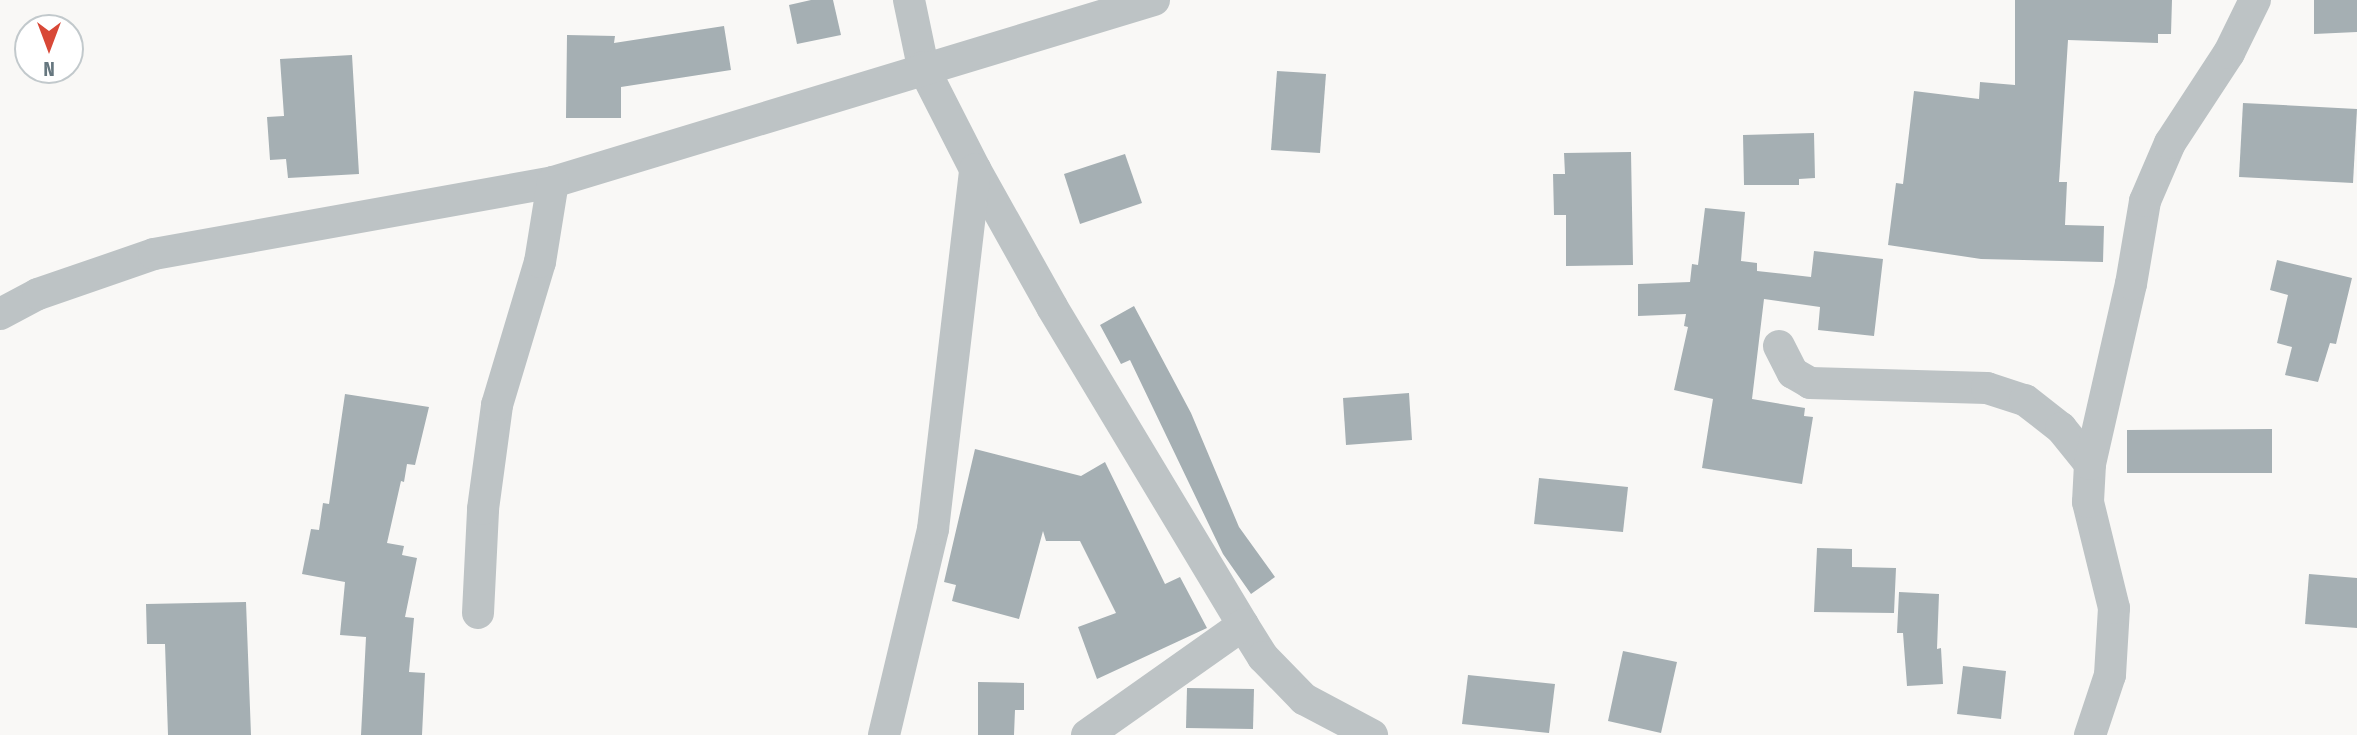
<!DOCTYPE html>
<html>
<head>
<meta charset="utf-8">
<style>
  body { margin:0 }
  #map { position:relative; width:2357px; height:735px; overflow:hidden; background:#f9f8f6; font-family:"Fira Sans Condensed",sans-serif }
  div>[style] { position:absolute }
  [style*='--x'] { left:calc(var(--x)*1px); top:calc(var(--y)*1px); width:calc(var(--w)*1px); rotate:calc(var(--a)*1deg) }
  .building>* { inset:0; background:#a5afb3 }
  .street>* { height:32px; margin:-16px; padding:0 16px; transform-origin:16px; border-radius:16px; background:#bdc3c5 }
  span { translate:-50% -50%; white-space:nowrap; text-align:center; line-height:1.15; -webkit-text-stroke:7px #fff; paint-order:stroke }
  .north { position:absolute; left:14px; top:14px; width:70px; height:70px; box-sizing:border-box; background:#fff; border:2px solid #c2c9cc; border-radius:50%; rotate:180deg; font-size:19px; font-weight:700; line-height:28px; text-align:center; color:#66777f }
  .north::after { content:''; display:block; margin:auto; width:24px; height:32px; background:#d84837; clip-path:polygon(50% 0,100% 100%,50% 72%,0 100%) }
</style>
</head>
<body>
<div id="map">
  <div class="building">
    <i style="clip-path:polygon(811px 0,833px 0,841px 35px,797px 44px,789px 5px)"></i>
    <i style="clip-path:polygon(2015px 0,2172px 0,2171px 34px,2158px 34px,2158px 43px,2068px 40px,2059px 182px,2067px 182px,2065px 225px,2104px 226px,2103px 262px,1981px 259px,1888px 245px,1896px 183px,1903px 184px,1914px 91px,1979px 99px,1980px 82px,2015px 85px)"></i>
    <i style="clip-path:polygon(2314px 0,2357px 0,2357px 32px,2314px 34px)"></i>
    <i style="clip-path:polygon(724px 26px,731px 70px,621px 87px,621px 118px,566px 118px,567px 35px,615px 36px,614px 43px)"></i>
    <i style="clip-path:polygon(352px 55px,359px 174px,288px 178px,286px 159px,270px 160px,267px 117px,284px 116px,280px 59px)"></i>
    <i style="clip-path:polygon(1277px 71px,1326px 74px,1320px 153px,1271px 150px)"></i>
    <i style="clip-path:polygon(2243px 103px,2357px 109px,2353px 183px,2239px 177px)"></i>
    <i style="clip-path:polygon(1814px 133px,1815px 178px,1799px 179px,1799px 185px,1744px 185px,1743px 135px)"></i>
    <i style="clip-path:polygon(1631px 152px,1633px 265px,1566px 266px,1566px 215px,1554px 215px,1553px 174px,1565px 174px,1564px 153px)"></i>
    <i style="clip-path:polygon(1125px 154px,1142px 203px,1080px 224px,1064px 174px)"></i>
    <i style="clip-path:polygon(1705px 208px,1745px 212px,1741px 261px,1757px 263px,1757px 271px,1811px 277px,1814px 251px,1883px 259px,1874px 336px,1818px 330px,1820px 307px,1764px 299px,1752px 399px,1805px 408px,1804px 416px,1813px 417px,1802px 484px,1702px 468px,1713px 399px,1674px 390px,1688px 327px,1684px 326px,1686px 314px,1638px 316px,1638px 284px,1690px 282px,1692px 264px,1698px 265px)"></i>
    <i style="clip-path:polygon(2277px 260px,2352px 278px,2336px 344px,2330px 343px,2318px 382px,2285px 375px,2292px 347px,2277px 343px,2288px 295px,2270px 290px)"></i>
    <i style="clip-path:polygon(1134px 306px,1191px 413px,1239px 527px,1275px 577px,1251px 594px,1223px 554px,1130px 360px,1121px 364px,1100px 325px)"></i>
    <i style="clip-path:polygon(1409px 393px,1412px 440px,1346px 445px,1343px 398px)"></i>
    <i style="clip-path:polygon(345px 394px,429px 407px,415px 465px,407px 464px,404px 482px,401px 481px,387px 543px,404px 546px,402px 555px,417px 558px,405px 617px,414px 618px,409px 672px,425px 673px,422px 735px,361px 735px,366px 637px,340px 635px,345px 582px,302px 574px,311px 529px,319px 530px,323px 503px,329px 504px)"></i>
    <i style="clip-path:polygon(2272px 429px,2272px 473px,2127px 473px,2127px 430px)"></i>
    <i style="clip-path:polygon(975px 449px,1081px 476px,1105px 462px,1165px 584px,1180px 577px,1207px 628px,1097px 679px,1078px 627px,1116px 613px,1080px 541px,1046px 541px,1043px 531px,1019px 619px,952px 601px,956px 585px,944px 582px)"></i>
    <i style="clip-path:polygon(1539px 478px,1628px 487px,1623px 532px,1534px 524px)"></i>
    <i style="clip-path:polygon(1817px 548px,1852px 549px,1852px 567px,1896px 568px,1894px 613px,1814px 612px)"></i>
    <i style="clip-path:polygon(2309px 574px,2357px 578px,2357px 628px,2305px 624px)"></i>
    <i style="clip-path:polygon(1899px 592px,1939px 594px,1937px 649px,1941px 648px,1943px 684px,1907px 686px,1903px 633px,1897px 633px)"></i>
    <i style="clip-path:polygon(246px 602px,251px 735px,168px 735px,165px 644px,147px 644px,146px 604px)"></i>
    <i style="clip-path:polygon(1623px 651px,1677px 662px,1661px 733px,1608px 721px)"></i>
    <i style="clip-path:polygon(1963px 666px,2006px 671px,2001px 719px,1957px 714px)"></i>
    <i style="clip-path:polygon(1468px 675px,1555px 684px,1549px 733px,1462px 724px)"></i>
    <i style="clip-path:polygon(978px 682px,1024px 683px,1024px 710px,1015px 710px,1014px 735px,978px 735px)"></i>
    <i style="clip-path:polygon(1187px 688px,1254px 689px,1253px 729px,1186px 728px)"></i>
  </div>
  <div class="street">
    <i style="--x:909;--y:0;--w:68;--a:78.2"></i>
    <i style="--x:923;--y:67;--w:114;--a:63"></i>
    <i style="--x:975;--y:169;--w:158;--a:60.8"></i>
    <i style="--x:1052;--y:307;--w:371;--a:59"></i>
    <i style="--x:1243;--y:625;--w:38;--a:58"></i>
    <i style="--x:1263;--y:657;--w:59;--a:45.7"></i>
    <i style="--x:1304;--y:699;--w:77;--a:27.9"></i>
    <i style="--x:0;--y:314;--w:43;--a:-27.8"></i>
    <i style="--x:38;--y:294;--w:123;--a:-19"></i>
    <i style="--x:154;--y:254;--w:405;--a:-10.2"></i>
    <i style="--x:553;--y:182;--w:628;--a:-16.85"></i>
    <i style="--x:1779;--y:346;--w:30;--a:63"></i>
    <i style="--x:1793;--y:373;--w:20;--a:30"></i>
    <i style="--x:1810;--y:383;--w:177;--a:1.6"></i>
    <i style="--x:1987;--y:388;--w:40;--a:18"></i>
    <i style="--x:2025;--y:400;--w:46;--a:37.9"></i>
    <i style="--x:2061;--y:428;--w:46;--a:51.1"></i>
    <i style="--x:478;--y:613;--w:104;--a:-87.2"></i>
    <i style="--x:483;--y:509;--w:105;--a:-82.3"></i>
    <i style="--x:497;--y:405;--w:149;--a:-73.3"></i>
    <i style="--x:540;--y:262;--w:81;--a:-80.8"></i>
    <i style="--x:884;--y:735;--w:212;--a:-76.6"></i>
    <i style="--x:933;--y:529;--w:362;--a:-83.3"></i>
    <i style="--x:1087;--y:735;--w:191;--a:-35.2"></i>
    <i style="--x:2090;--y:735;--w:63;--a:-71.6"></i>
    <i style="--x:2110;--y:675;--w:67;--a:-86.6"></i>
    <i style="--x:2114;--y:608;--w:109;--a:-103.8"></i>
    <i style="--x:2088;--y:502;--w:38;--a:-87"></i>
    <i style="--x:2090;--y:464;--w:185;--a:-77.2"></i>
    <i style="--x:2131;--y:284;--w:84;--a:-80.4"></i>
    <i style="--x:2145;--y:201;--w:63;--a:-66.7"></i>
    <i style="--x:2170;--y:143;--w:108;--a:-56.8"></i>
    <i style="--x:2229;--y:53;--w:59;--a:-63.9"></i>
  </div>
  <div class="north">N</div>
</div>
</body>
</html>
